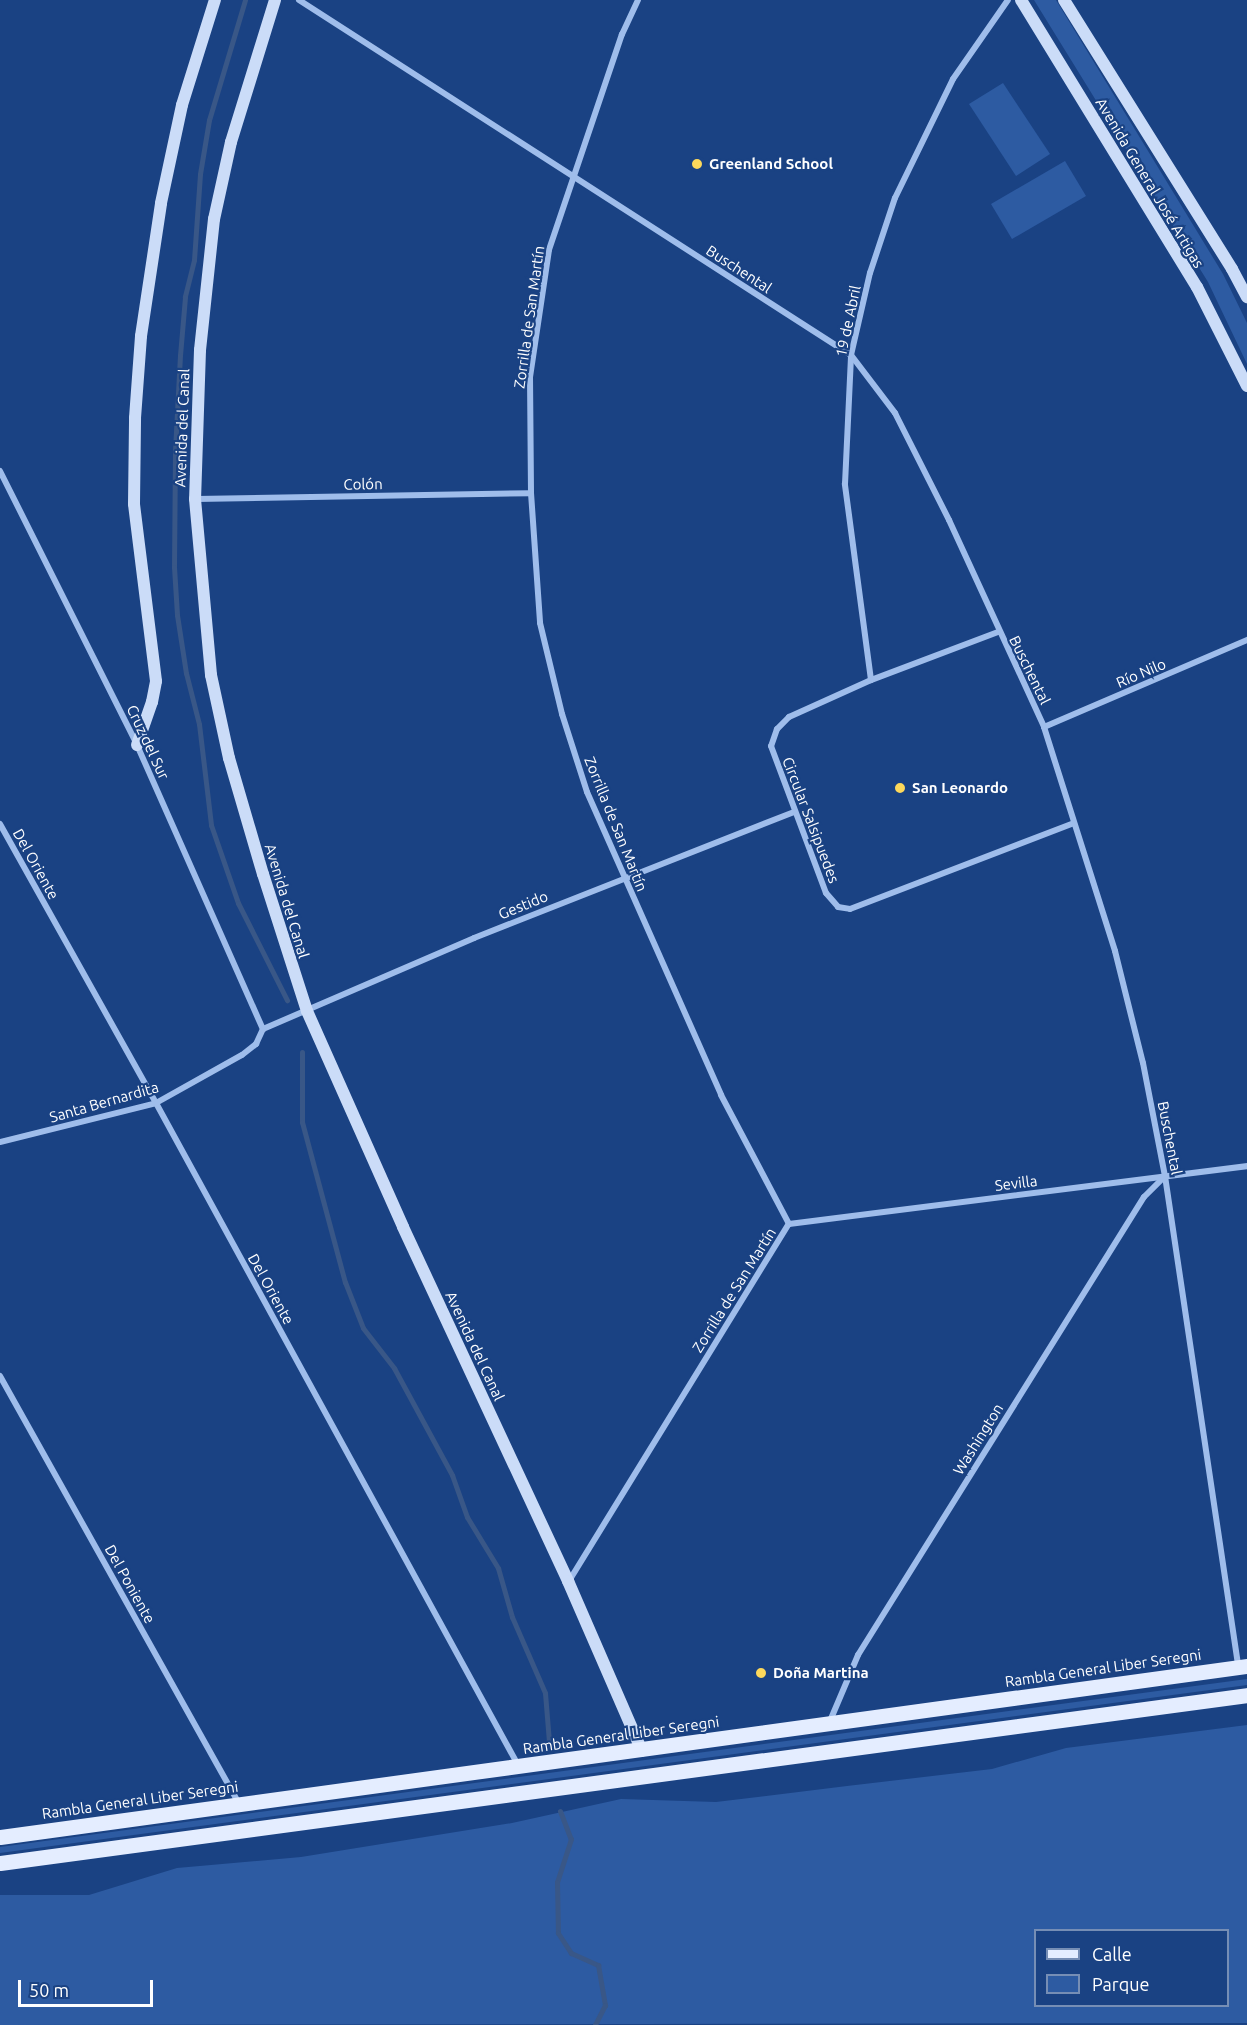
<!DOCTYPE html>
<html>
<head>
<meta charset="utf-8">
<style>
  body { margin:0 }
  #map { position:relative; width:1247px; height:2025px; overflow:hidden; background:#1a4283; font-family:Ubuntu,sans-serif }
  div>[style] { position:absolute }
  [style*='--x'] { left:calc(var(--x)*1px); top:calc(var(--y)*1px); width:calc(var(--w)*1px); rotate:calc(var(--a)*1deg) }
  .green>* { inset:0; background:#2d5ba2 }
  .stream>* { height:5px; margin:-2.5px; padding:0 2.5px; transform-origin:2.5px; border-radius:2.5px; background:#395787 }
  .street>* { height:6px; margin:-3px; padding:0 3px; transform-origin:3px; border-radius:3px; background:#9fbdeb }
  .secondary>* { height:12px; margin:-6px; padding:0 6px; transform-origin:6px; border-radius:6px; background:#cbdcf8 }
  .primary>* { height:15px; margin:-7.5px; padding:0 7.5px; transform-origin:7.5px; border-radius:7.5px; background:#e4edff }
  .dots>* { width:16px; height:16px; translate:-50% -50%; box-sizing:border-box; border:3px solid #1a4283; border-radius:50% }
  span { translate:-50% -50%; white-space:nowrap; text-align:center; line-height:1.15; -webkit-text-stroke:4.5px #1a4283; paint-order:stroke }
  .poi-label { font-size:15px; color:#fff; font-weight:700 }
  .left { translate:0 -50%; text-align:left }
  .street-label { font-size:15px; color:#fff }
  .legend { position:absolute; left:1034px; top:1929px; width:195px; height:78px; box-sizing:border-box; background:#1a4283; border:2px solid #768eb5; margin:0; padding:8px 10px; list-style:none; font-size:18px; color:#fff }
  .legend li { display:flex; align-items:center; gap:12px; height:30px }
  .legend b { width:30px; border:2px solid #768eb5 }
  .scale { position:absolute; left:18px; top:1980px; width:135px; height:27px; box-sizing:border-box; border:3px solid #fff; border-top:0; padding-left:8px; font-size:18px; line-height:21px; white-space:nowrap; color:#fff; -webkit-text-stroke:4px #1a4283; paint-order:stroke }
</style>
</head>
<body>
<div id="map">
  <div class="green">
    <i style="clip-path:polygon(1034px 0,1056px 0,1223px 274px,1247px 323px,1247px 364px,1208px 282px)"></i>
    <i style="clip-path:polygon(1003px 83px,1050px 154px,1016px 176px,969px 104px)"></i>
    <i style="clip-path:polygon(1065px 161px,1086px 196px,1012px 239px,991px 204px)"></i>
    <i style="clip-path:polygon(1247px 1679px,1247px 1685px,0 1853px,0 1847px)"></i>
    <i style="clip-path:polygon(evenodd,1247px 1725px,1247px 2023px,0 2025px,0 1895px,89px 1895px,177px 1868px,301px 1857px,512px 1823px,621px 1799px,716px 1802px,847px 1786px,992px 1769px,1066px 1748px,1247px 1725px,1036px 1930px,1228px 1930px,1228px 2006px,1036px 2006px,1036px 1930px)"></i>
  </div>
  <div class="stream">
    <i style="--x:245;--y:0;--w:125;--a:106.7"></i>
    <i style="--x:209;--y:120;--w:55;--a:99.5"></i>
    <i style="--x:200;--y:174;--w:86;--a:94"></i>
    <i style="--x:194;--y:260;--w:38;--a:104"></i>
    <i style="--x:185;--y:297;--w:58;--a:94.9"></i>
    <i style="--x:180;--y:355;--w:97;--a:93"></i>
    <i style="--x:175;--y:452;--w:115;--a:90.5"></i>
    <i style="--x:174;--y:567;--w:48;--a:86.4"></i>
    <i style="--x:177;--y:615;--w:59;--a:81.2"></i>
    <i style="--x:186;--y:673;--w:53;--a:75.7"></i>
    <i style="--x:199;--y:724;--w:102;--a:83.2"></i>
    <i style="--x:211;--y:825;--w:83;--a:70.9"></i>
    <i style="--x:238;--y:903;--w:109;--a:63.2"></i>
    <i style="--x:302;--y:1052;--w:70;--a:90"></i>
    <i style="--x:302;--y:1122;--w:166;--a:75"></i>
    <i style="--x:345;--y:1282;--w:49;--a:68.6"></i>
    <i style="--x:363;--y:1328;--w:51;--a:52.2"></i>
    <i style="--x:394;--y:1368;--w:122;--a:61.5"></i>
    <i style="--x:452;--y:1475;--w:45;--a:70.3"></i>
    <i style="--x:467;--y:1517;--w:60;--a:58.7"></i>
    <i style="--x:498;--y:1568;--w:51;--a:74.1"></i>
    <i style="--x:512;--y:1617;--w:83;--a:66.5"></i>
    <i style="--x:545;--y:1693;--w:49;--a:85.3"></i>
    <i style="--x:560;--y:1811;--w:30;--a:69"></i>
    <i style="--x:571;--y:1839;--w:45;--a:108"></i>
    <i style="--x:557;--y:1882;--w:51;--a:88.9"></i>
    <i style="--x:558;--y:1933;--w:24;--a:57"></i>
    <i style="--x:571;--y:1953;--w:30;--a:24"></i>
    <i style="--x:598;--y:1965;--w:41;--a:80.1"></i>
    <i style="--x:605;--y:2005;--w:22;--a:117"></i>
  </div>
  <div class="street">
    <i style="--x:299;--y:0;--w:656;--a:32.75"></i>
    <i style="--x:851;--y:355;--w:73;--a:52.8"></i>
    <i style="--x:895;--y:413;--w:120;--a:63.2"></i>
    <i style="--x:949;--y:520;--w:228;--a:65.3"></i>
    <i style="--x:1044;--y:727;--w:235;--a:72.4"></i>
    <i style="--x:1115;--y:951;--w:115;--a:76"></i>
    <i style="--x:1143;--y:1063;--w:115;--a:79"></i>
    <i style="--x:1165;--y:1176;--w:496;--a:81.5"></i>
    <i style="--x:638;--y:0;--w:38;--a:115"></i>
    <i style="--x:622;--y:34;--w:228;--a:108.7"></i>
    <i style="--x:549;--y:250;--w:128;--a:98.5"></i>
    <i style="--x:530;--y:377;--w:116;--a:89.5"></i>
    <i style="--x:531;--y:493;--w:130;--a:86"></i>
    <i style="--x:540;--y:623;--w:94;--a:76.4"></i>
    <i style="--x:562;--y:714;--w:82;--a:72.2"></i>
    <i style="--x:587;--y:792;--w:331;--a:66.1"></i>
    <i style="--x:721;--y:1095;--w:146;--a:62.2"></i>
    <i style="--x:0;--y:471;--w:306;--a:63.4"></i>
    <i style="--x:137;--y:745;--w:311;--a:66.1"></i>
    <i style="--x:196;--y:499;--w:335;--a:-1"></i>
    <i style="--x:998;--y:632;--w:136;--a:159.3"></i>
    <i style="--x:871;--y:680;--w:90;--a:155.7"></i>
    <i style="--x:789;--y:717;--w:17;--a:135"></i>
    <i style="--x:777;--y:729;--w:18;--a:109"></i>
    <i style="--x:771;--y:746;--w:157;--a:69.5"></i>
    <i style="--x:826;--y:893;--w:18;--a:49"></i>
    <i style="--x:838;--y:907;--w:12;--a:9"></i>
    <i style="--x:850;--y:909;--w:240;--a:-21"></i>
    <i style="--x:871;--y:680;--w:198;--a:-97.6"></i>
    <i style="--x:845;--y:484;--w:129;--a:-87.3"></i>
    <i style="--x:851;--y:355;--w:84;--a:-77"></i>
    <i style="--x:870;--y:273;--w:79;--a:-71.6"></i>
    <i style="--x:895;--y:198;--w:132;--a:-64"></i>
    <i style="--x:953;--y:79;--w:96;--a:-55.2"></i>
    <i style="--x:1044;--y:727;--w:221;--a:-23.2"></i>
    <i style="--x:0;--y:824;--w:320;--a:60.8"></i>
    <i style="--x:156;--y:1103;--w:755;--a:61.33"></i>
    <i style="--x:263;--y:1029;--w:230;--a:-23.3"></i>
    <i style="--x:474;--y:938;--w:344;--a:-21.5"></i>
    <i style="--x:0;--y:1142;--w:161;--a:-14"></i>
    <i style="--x:156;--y:1103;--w:98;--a:-29.2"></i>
    <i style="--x:242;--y:1055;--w:18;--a:-38"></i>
    <i style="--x:256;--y:1044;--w:17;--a:-65"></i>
    <i style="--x:789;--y:1224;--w:462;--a:-7.2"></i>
    <i style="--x:0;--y:1376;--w:488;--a:60.8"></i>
    <i style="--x:569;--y:1581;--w:419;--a:-58.4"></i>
    <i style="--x:830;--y:1721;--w:72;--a:-67"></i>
    <i style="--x:858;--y:1655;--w:540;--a:-58.02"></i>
    <i style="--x:1144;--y:1197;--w:30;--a:-45"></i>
  </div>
  <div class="secondary">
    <i style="--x:275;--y:0;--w:149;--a:107.2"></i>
    <i style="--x:231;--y:142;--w:79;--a:102.4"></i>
    <i style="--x:214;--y:219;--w:132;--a:96.1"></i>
    <i style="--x:200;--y:350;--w:149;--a:91.9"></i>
    <i style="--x:195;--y:499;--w:177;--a:84.8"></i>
    <i style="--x:211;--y:675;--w:85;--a:77.8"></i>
    <i style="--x:229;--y:758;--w:121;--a:73.7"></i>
    <i style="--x:263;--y:874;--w:144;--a:72.2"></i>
    <i style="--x:307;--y:1011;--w:236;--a:66"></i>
    <i style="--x:403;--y:1227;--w:391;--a:65"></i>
    <i style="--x:568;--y:1581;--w:185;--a:66.5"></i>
    <i style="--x:1021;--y:0;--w:337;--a:58.5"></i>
    <i style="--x:1197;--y:287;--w:111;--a:63.2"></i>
    <i style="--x:1064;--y:0;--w:317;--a:58"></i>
    <i style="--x:1232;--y:269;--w:32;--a:62"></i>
    <i style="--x:137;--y:745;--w:46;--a:-70.8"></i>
    <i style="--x:152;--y:702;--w:21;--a:-79"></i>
    <i style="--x:156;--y:681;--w:178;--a:-97.1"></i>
    <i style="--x:134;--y:504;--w:86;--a:-89.3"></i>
    <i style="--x:135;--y:418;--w:82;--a:-85.8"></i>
    <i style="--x:141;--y:336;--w:134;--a:-81.4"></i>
    <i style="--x:161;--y:203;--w:100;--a:-77.9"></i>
    <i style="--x:182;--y:105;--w:110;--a:-72.6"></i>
  </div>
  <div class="primary">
    <i style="--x:0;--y:1837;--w:1259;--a:-7.81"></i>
    <i style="--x:0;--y:1863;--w:1258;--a:-7.67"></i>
  </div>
  <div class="dots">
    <i style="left:697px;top:164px;background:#fdd85b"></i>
    <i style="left:900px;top:788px;background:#fdd85b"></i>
    <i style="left:761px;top:1673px;background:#fdd85b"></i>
  </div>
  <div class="poi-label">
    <span class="left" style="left:709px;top:164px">Greenland School</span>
    <span class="left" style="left:912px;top:788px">San Leonardo</span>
    <span class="left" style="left:773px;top:1673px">Doña Martina</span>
  </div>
  <div class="street-label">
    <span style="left:1150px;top:183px;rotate:59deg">Avenida General José Artigas</span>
    <span style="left:739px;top:269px;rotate:33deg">Buschental</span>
    <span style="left:529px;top:317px;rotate:-82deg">Zorrilla de San Martín</span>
    <span style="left:848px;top:321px;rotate:-78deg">19 de Abril</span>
    <span style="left:182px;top:428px;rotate:-88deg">Avenida del Canal</span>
    <span style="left:363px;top:484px;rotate:-1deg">Colón</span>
    <span style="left:1030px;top:670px;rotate:64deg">Buschental</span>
    <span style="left:1141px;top:673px;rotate:-23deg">Río Nilo</span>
    <span style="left:148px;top:742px;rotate:65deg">Cruz del Sur</span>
    <span style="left:811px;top:820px;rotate:69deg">Circular Salsipuedes</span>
    <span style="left:616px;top:824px;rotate:68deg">Zorrilla de San Martín</span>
    <span style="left:36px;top:864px;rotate:61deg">Del Oriente</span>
    <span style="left:287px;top:901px;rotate:73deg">Avenida del Canal</span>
    <span style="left:523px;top:905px;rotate:-22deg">Gestido</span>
    <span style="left:104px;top:1102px;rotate:-16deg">Santa Bernardita</span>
    <span style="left:1170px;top:1138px;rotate:79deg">Buschental</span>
    <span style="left:1016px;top:1183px;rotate:-7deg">Sevilla</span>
    <span style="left:271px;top:1289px;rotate:61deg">Del Oriente</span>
    <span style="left:734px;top:1290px;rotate:-58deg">Zorrilla de San Martín</span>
    <span style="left:475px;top:1346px;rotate:65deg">Avenida del Canal</span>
    <span style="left:978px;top:1439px;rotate:-58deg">Washington</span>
    <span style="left:130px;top:1584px;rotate:61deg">Del Poniente</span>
    <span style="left:1103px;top:1668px;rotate:-8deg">Rambla General Liber Seregni</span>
    <span style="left:621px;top:1735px;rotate:-8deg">Rambla General Liber Seregni</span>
    <span style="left:140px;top:1800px;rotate:-8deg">Rambla General Liber Seregni</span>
  </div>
  <ul class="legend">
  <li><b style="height:8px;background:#e4edff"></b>Calle</li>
  <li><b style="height:16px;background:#2d5ba2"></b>Parque</li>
  </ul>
  <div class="scale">50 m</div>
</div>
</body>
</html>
